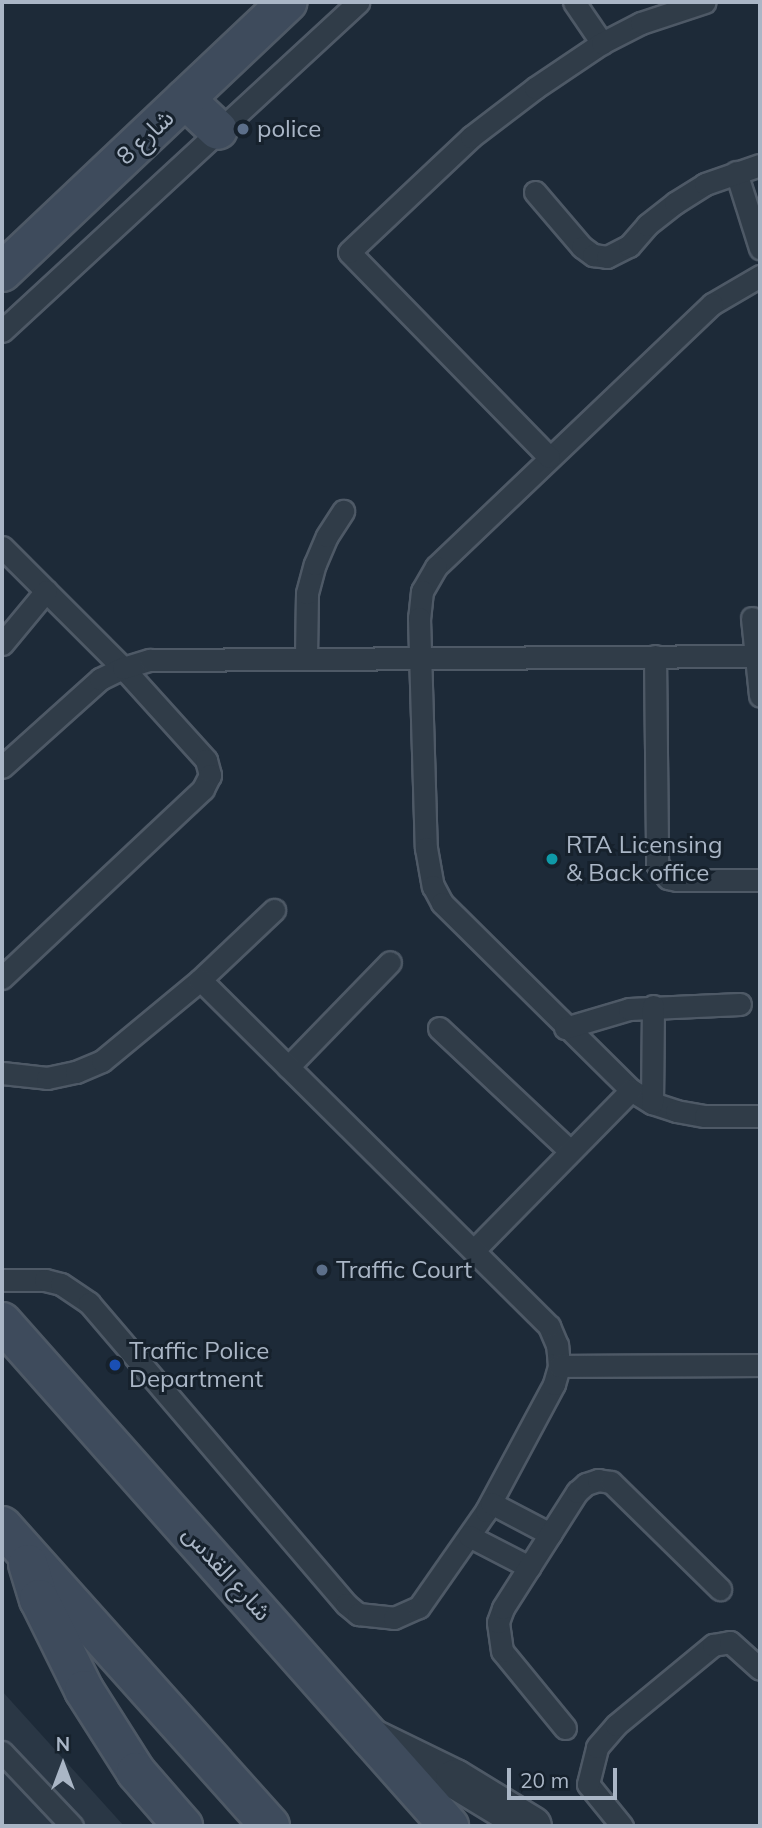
<!DOCTYPE html>
<meta charset="utf-8">
<style>
body{margin:0}
#map{position:relative;width:762px;height:1828px;overflow:hidden;background:#1d2a38;font-family:Mulish,"Noto Sans Arabic",sans-serif}
div>[style]{position:absolute}
.airport>*{inset:0;background:#2a3745}
.roads{filter:drop-shadow(2px 0 #4e5966) drop-shadow(-2px 0 #4e5966) drop-shadow(0 2px #4e5966) drop-shadow(0 -2px #4e5966)}
.lane>*{height:21px;margin:-10.5px;padding:0 10.5px;transform-origin:10.5px;border-radius:10.5px;background:#303c48}
.street>*{height:38px;margin:-19px;padding:0 19px;transform-origin:19px;border-radius:19px;background:#303c48}
.secondary>*{height:38px;margin:-19px;padding:0 19px;transform-origin:19px;border-radius:19px;background:#3e4b5c}
.dots>*{width:19px;height:19px;translate:-50% -50%;box-sizing:border-box;border:4px solid #16212c;border-radius:50%}
span{translate:-50% -50%;white-space:nowrap;text-align:center;line-height:1.15;-webkit-text-stroke:6px #16212c;paint-order:stroke}
.poi-label{font-size:24px;color:#aab6c6}
.left{translate:0 -50%;text-align:left}
.street-label{font-size:24px;color:#aab6c6}
.frame{position:absolute;inset:0;border:4px solid #aab6c6;pointer-events:none}
.north{position:absolute;left:28px;top:1730px;width:70px;height:70px;-webkit-text-stroke:5px #16212c;paint-order:stroke;rotate:0deg;font-size:19px;font-weight:700;line-height:28px;text-align:center;color:#aab6c6}
.north::after{content:'';display:block;margin:auto;width:24px;height:32px;background:#aab6c6;clip-path:polygon(50% 0,100% 100%,50% 72%,0 100%)}
.scale{position:absolute;left:507px;top:1768px;width:110px;height:32px;box-sizing:border-box;border:4px solid #aab6c6;border-top:0;padding-left:9px;font-size:21px;line-height:24px;white-space:nowrap;color:#aab6c6;-webkit-text-stroke:5px #16212c;paint-order:stroke}
</style>
<div id="map">
<div class="airport">
<div style="clip-path:polygon(2px 1691px,124px 1826px,2px 1826px)"></div>
</div>
<div class="roads">
<div class="lane">
<div style="left:574px;top:2px;width:50px;rotate:55.7deg"></div>
<div style="left:736px;top:172px;width:80px;rotate:72.5deg"></div>
<div style="left:535px;top:192px;width:72px;rotate:49.5deg"></div>
<div style="left:582px;top:247px;width:14px;rotate:36deg"></div>
<div style="left:593px;top:255px;width:14px;rotate:8deg"></div>
<div style="left:607px;top:257px;width:25px;rotate:-27deg"></div>
<div style="left:629px;top:246px;width:28px;rotate:-49deg"></div>
<div style="left:647px;top:225px;width:36px;rotate:-38deg"></div>
<div style="left:675px;top:203px;width:36px;rotate:-32deg"></div>
<div style="left:705px;top:184px;width:58px;rotate:-19.1deg"></div>
<div style="left:760px;top:276px;width:56px;rotate:149.7deg"></div>
<div style="left:712px;top:304px;width:381px;rotate:136.4deg"></div>
<div style="left:436px;top:567px;width:28px;rotate:120deg"></div>
<div style="left:422px;top:591px;width:27px;rotate:96deg"></div>
<div style="left:419px;top:618px;width:230px;rotate:88.3deg"></div>
<div style="left:426px;top:848px;width:39px;rotate:80deg"></div>
<div style="left:433px;top:886px;width:19px;rotate:62deg"></div>
<div style="left:442px;top:903px;width:266px;rotate:44.7deg"></div>
<div style="left:631px;top:1090px;width:25px;rotate:32deg"></div>
<div style="left:652px;top:1103px;width:25px;rotate:18deg"></div>
<div style="left:676px;top:1111px;width:29px;rotate:10deg"></div>
<div style="left:705px;top:1116px;width:55px"></div>
<div style="left:2px;top:331px;width:485px;rotate:-42.7deg"></div>
<div style="left:549px;top:457px;width:286px;rotate:-134.3deg"></div>
<div style="left:349px;top:252px;width:168px;rotate:-43.3deg"></div>
<div style="left:471px;top:137px;width:81px;rotate:-37.4deg"></div>
<div style="left:535px;top:88px;width:81px;rotate:-33.9deg"></div>
<div style="left:602px;top:43px;width:44px;rotate:-27.1deg"></div>
<div style="left:641px;top:23px;width:67px;rotate:-18.2deg"></div>
<div style="left:2px;top:547px;width:171px;rotate:45deg"></div>
<div style="left:123px;top:668px;width:124px;rotate:47.9deg"></div>
<div style="left:206px;top:760px;width:16px;rotate:75deg"></div>
<div style="left:210px;top:775px;width:16px;rotate:117deg"></div>
<div style="left:203px;top:789px;width:276px;rotate:136.8deg"></div>
<div style="left:752px;top:618px;width:78px;rotate:84.1deg"></div>
<div style="left:2px;top:644px;width:69px;rotate:-50.3deg"></div>
<div style="left:655px;top:656px;width:208px;rotate:89.4deg"></div>
<div style="left:657px;top:864px;width:18px;rotate:52deg"></div>
<div style="left:668px;top:878px;width:9px;rotate:13deg"></div>
<div style="left:677px;top:880px;width:83px"></div>
<div style="left:306px;top:657px;width:64px;rotate:-89.1deg"></div>
<div style="left:307px;top:593px;width:30px;rotate:-75deg"></div>
<div style="left:315px;top:564px;width:30px;rotate:-67deg"></div>
<div style="left:327px;top:536px;width:30px;rotate:-57deg"></div>
<div style="left:2px;top:767px;width:132px;rotate:-41.9deg"></div>
<div style="left:100px;top:679px;width:25px;rotate:-26deg"></div>
<div style="left:123px;top:668px;width:28px;rotate:-17deg"></div>
<div style="left:150px;top:660px;width:605px;rotate:-0.38deg"></div>
<div style="left:439px;top:1028px;width:180px;rotate:43.2deg"></div>
<div style="left:565px;top:1028px;width:67px;rotate:-16.5deg"></div>
<div style="left:629px;top:1009px;width:111px;rotate:-2.6deg"></div>
<div style="left:288px;top:1067px;width:146px;rotate:-45.8deg"></div>
<div style="left:2px;top:1073px;width:45px;rotate:6.3deg"></div>
<div style="left:47px;top:1078px;width:30px;rotate:-12deg"></div>
<div style="left:76px;top:1072px;width:28px;rotate:-23deg"></div>
<div style="left:102px;top:1061px;width:127px;rotate:-39.6deg"></div>
<div style="left:200px;top:980px;width:102px;rotate:-43.4deg"></div>
<div style="left:652px;top:1103px;width:97px;rotate:-89.4deg"></div>
<div style="left:474px;top:1250px;width:224px;rotate:-45.5deg"></div>
<div style="left:2px;top:1280px;width:43px"></div>
<div style="left:45px;top:1280px;width:16px;rotate:14deg"></div>
<div style="left:61px;top:1284px;width:34px;rotate:34deg"></div>
<div style="left:89px;top:1303px;width:396px;rotate:49.5deg"></div>
<div style="left:346px;top:1604px;width:16px;rotate:40deg"></div>
<div style="left:358px;top:1614px;width:36px;rotate:6deg"></div>
<div style="left:394px;top:1618px;width:27px;rotate:-24deg"></div>
<div style="left:419px;top:1607px;width:117px;rotate:-55.1deg"></div>
<div style="left:486px;top:1511px;width:144px;rotate:-61.8deg"></div>
<div style="left:554px;top:1384px;width:19px;rotate:-74deg"></div>
<div style="left:559px;top:1366px;width:21px;rotate:-95deg"></div>
<div style="left:557px;top:1345px;width:21px;rotate:-113deg"></div>
<div style="left:549px;top:1326px;width:491px;rotate:-135.2deg"></div>
<div style="left:559px;top:1366px;width:201px;rotate:-0.3deg"></div>
<div style="left:491px;top:1503px;width:67px;rotate:27.7deg"></div>
<div style="left:469px;top:1536px;width:68px;rotate:27.3deg"></div>
<div style="left:565px;top:1728px;width:99px;rotate:-129.3deg"></div>
<div style="left:502px;top:1651px;width:29px;rotate:-98deg"></div>
<div style="left:498px;top:1622px;width:15px;rotate:-70deg"></div>
<div style="left:503px;top:1608px;width:138px;rotate:-57.5deg"></div>
<div style="left:577px;top:1492px;width:12px;rotate:-42deg"></div>
<div style="left:586px;top:1484px;width:13px;rotate:-18deg"></div>
<div style="left:598px;top:1480px;width:13px;rotate:9deg"></div>
<div style="left:611px;top:1482px;width:153px;rotate:44.5deg"></div>
<div style="left:2px;top:1752px;width:102px;rotate:46.6deg"></div>
<div style="left:622px;top:1826px;width:54px;rotate:-129deg"></div>
<div style="left:588px;top:1784px;width:38px;rotate:-76deg"></div>
<div style="left:597px;top:1747px;width:29px;rotate:-49deg"></div>
<div style="left:616px;top:1725px;width:126px;rotate:-39.5deg"></div>
<div style="left:713px;top:1645px;width:17px;rotate:-10deg"></div>
<div style="left:730px;top:1642px;width:40px;rotate:42deg"></div>
</div>
<div class="street">
<div style="left:371px;top:1738px;width:93px;rotate:26deg"></div>
<div style="left:455px;top:1779px;width:90px;rotate:31.4deg"></div>
</div>
<div class="secondary">
<div style="left:185px;top:99px;width:45px;rotate:43.2deg"></div>
<div style="left:2px;top:272px;width:393px;rotate:-43.4deg"></div>
<div style="left:2px;top:1322px;width:674px;rotate:48.43deg"></div>
<div style="left:2px;top:1526px;width:402px;rotate:48.2deg"></div>
<div style="left:28px;top:1564px;width:37px;rotate:73deg"></div>
<div style="left:39px;top:1599px;width:102px;rotate:63.7deg"></div>
<div style="left:84px;top:1690px;width:97px;rotate:57.6deg"></div>
<div style="left:136px;top:1772px;width:72px;rotate:49deg"></div>
</div>
</div>
<div class="dots">
<div style="left:243px;top:129px;background:#5c6f8a"></div>
<div style="left:552px;top:859px;background:#0f9aa8"></div>
<div style="left:322px;top:1270px;background:#5c6f8a"></div>
<div style="left:115px;top:1365px;background:#1a4fb4"></div>
</div>
<div class="poi-label">
<span class="left" style="left:257px;top:129px">police</span>
<span class="left" style="left:566px;top:859px">RTA Licensing<br>&amp; Back office</span>
<span class="left" style="left:336px;top:1270px">Traffic Court</span>
<span class="left" style="left:129px;top:1365px">Traffic Police<br>Department</span>
</div>
<div class="street-label">
<span style="left:145px;top:137px;rotate:-43deg">شارع 8</span>
<span style="left:227px;top:1573px;rotate:48deg">شارع القدس</span>
</div>
<div class="frame"></div>
<div class="north">N</div>
<div class="scale">20 m</div>
</div>
